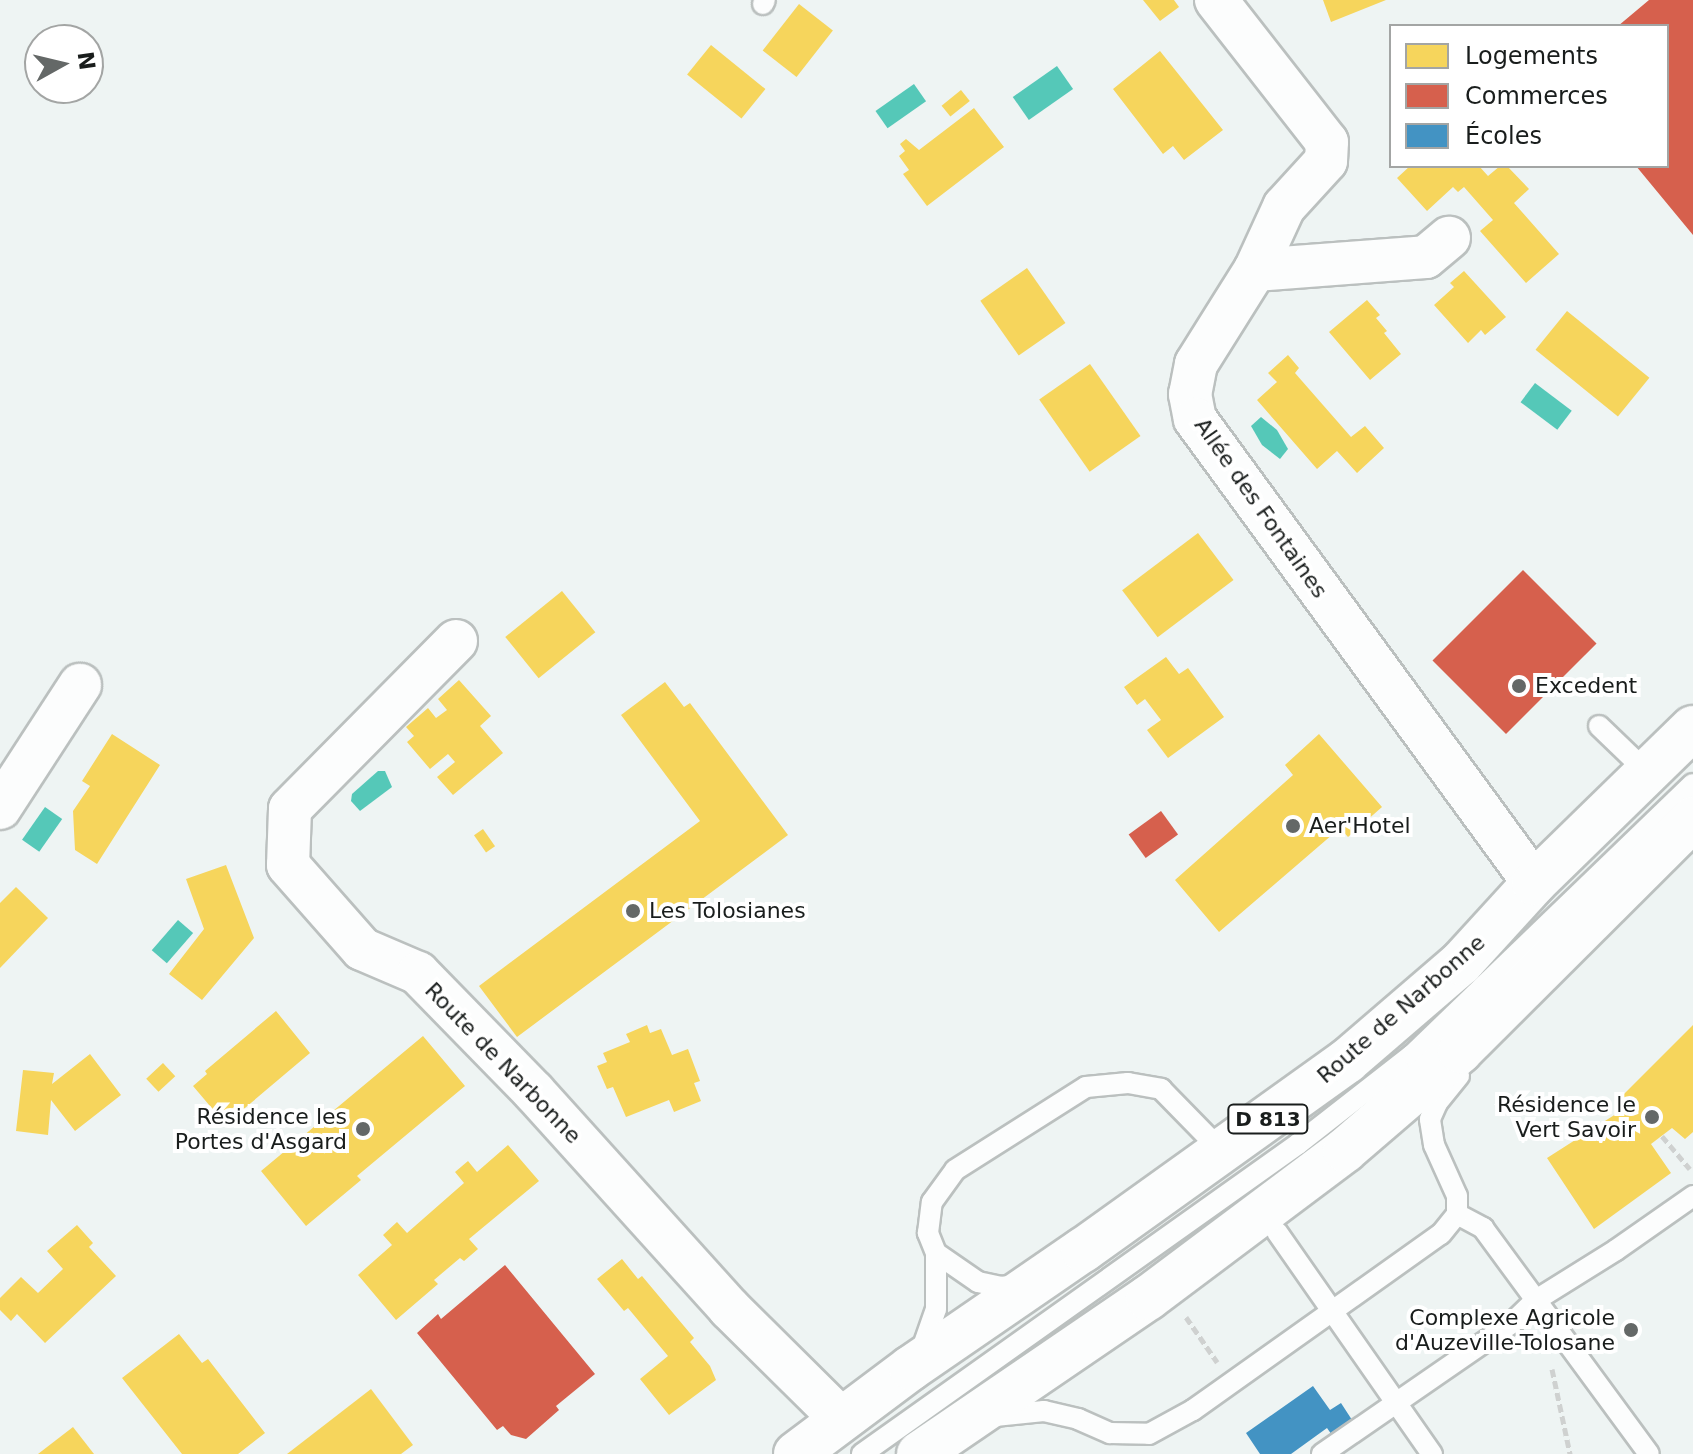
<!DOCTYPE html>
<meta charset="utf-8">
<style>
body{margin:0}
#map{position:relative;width:1693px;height:1454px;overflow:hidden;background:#eef4f3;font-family:"DejaVu Sans",sans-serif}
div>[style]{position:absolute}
.water>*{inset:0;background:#55c8b8;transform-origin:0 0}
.homes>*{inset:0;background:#f6d55c;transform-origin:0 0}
.shops>*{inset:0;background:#d6604d;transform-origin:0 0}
.schools>*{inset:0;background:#4393c3}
.path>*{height:5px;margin-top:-2.5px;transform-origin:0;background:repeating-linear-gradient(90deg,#cfd1d0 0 8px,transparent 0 12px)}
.roads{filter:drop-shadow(2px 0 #bbc0bf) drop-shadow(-2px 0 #bbc0bf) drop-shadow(0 2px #bbc0bf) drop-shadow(0 -2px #bbc0bf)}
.lane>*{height:20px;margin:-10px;padding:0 10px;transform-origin:10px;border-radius:10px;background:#fcfdfd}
.street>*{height:42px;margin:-21px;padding:0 21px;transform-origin:21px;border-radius:21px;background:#fcfdfd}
.primary>*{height:44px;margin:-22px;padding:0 22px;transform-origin:22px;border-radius:22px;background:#fcfdfd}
.dots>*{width:22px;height:22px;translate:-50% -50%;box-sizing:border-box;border:4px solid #fff;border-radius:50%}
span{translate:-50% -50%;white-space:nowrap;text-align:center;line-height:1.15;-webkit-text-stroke:8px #fff;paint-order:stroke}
.shield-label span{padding:2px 6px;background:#fff;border:2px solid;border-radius:6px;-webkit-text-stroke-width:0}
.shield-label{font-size:20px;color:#191d1c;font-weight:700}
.street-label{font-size:22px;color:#191d1c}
.poi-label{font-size:22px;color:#191d1c}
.left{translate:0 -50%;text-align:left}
.right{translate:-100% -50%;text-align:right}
.legend{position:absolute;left:1389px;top:24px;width:280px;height:144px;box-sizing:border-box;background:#fff;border:2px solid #a3a5a4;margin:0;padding:10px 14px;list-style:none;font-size:24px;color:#191d1c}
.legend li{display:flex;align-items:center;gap:16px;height:40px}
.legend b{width:40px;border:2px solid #a3a5a4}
.north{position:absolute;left:24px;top:24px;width:80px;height:80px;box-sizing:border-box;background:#fff;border:2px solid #a3a5a4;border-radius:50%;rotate:82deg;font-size:22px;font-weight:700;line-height:32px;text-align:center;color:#191d1c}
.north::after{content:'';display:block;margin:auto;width:28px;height:36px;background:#646867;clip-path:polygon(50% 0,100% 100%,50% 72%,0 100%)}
</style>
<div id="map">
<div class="water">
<div style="left:1057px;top:66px;width:28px;height:54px;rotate:55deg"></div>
<div style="left:914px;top:84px;width:21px;height:47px;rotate:55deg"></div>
<div style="left:1535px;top:383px;width:46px;height:24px;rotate:37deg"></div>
<div style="clip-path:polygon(1261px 417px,1277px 430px,1288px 449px,1280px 459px,1262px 445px,1251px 426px)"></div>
<div style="clip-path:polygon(378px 771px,385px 771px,392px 787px,360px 811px,351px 801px,352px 794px)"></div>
<div style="left:45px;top:807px;width:21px;height:40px;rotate:35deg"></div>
<div style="left:178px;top:920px;width:20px;height:40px;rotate:41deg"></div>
</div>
<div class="homes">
<div style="clip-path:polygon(1143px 0,1174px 0,1179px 7px,1160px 21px)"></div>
<div style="clip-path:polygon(1323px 0,1386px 0,1331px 22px)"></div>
<div style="left:799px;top:4px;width:43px;height:59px;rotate:38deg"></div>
<div style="left:711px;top:45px;width:70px;height:38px;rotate:39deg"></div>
<div style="clip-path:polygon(1160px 51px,1223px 130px,1184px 160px,1173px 146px,1163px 154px,1113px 89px)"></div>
<div style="left:961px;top:90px;width:14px;height:25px;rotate:51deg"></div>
<div style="clip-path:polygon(974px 108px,1004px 147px,927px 206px,903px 174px,909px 170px,899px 156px,905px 151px,900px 144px,906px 139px,919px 150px)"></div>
<div style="clip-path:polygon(1410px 166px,1479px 166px,1488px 176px,1500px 166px,1507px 166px,1529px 189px,1514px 203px,1559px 254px,1526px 283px,1480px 231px,1493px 220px,1464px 187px,1458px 192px,1453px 187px,1427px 211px,1397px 178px)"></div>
<div style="left:1027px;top:268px;width:67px;height:57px;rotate:55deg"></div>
<div style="clip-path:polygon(1464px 271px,1506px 317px,1485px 335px,1481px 330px,1468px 343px,1434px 305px,1454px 287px,1450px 283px)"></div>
<div style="clip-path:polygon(1367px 300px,1380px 315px,1376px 318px,1387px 331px,1384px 333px,1401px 354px,1370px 380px,1329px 332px)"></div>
<div style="left:1567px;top:311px;width:106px;height:50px;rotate:39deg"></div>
<div style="clip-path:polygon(1288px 355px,1299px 368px,1295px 373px,1351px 437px,1365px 426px,1384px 448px,1357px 473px,1337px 451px,1317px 469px,1257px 400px,1277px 382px,1268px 373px)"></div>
<div style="left:1090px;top:364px;width:88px;height:62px;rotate:55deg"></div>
<div style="left:1198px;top:533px;width:59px;height:95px;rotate:53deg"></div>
<div style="left:562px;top:591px;width:53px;height:73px;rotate:51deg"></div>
<div style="clip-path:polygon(1166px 657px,1179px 674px,1188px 668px,1224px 717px,1168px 758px,1147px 730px,1161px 720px,1145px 699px,1137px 705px,1124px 687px)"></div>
<div style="clip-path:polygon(459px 680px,491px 716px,480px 726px,503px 753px,453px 795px,437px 777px,455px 762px,448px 754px,430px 769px,407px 742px,414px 736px,406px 727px,428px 708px,436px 718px,447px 710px,438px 699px)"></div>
<div style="clip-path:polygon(665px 682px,684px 707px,690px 703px,788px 835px,517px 1037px,479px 986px,700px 821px,621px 715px)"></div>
<div style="clip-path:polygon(112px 734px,160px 765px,97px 864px,75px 850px,73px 811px,90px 786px,82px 781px)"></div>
<div style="clip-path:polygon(1319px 734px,1382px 807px,1348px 837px,1340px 828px,1219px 932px,1175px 880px,1293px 775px,1285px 765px)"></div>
<div style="left:483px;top:829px;width:21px;height:11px;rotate:55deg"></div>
<div style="clip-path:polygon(226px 865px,254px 938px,202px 1000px,169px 974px,204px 929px,186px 879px)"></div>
<div style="clip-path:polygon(16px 887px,48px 918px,0 968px,0 903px)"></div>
<div style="clip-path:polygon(276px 1011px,310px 1053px,239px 1113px,234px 1107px,221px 1119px,193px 1086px,207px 1074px,205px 1071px)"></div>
<div style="clip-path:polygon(647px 1025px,650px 1033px,661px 1029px,672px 1055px,688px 1049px,700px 1081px,694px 1083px,701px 1101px,674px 1112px,669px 1100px,626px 1117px,613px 1087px,607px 1089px,597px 1066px,607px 1062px,603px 1053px,630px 1042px,626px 1034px)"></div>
<div style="clip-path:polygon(1693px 1025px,1693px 1132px,1685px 1139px,1672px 1128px,1651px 1144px,1671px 1173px,1594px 1229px,1547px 1158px,1630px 1105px,1623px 1095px)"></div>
<div style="clip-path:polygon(423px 1036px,465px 1086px,357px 1176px,361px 1180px,306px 1226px,261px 1171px)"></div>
<div style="clip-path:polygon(90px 1054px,121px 1095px,75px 1131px,51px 1100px,48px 1135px,16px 1131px,23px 1070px,54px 1073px,52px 1084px)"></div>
<div style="left:163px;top:1063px;width:18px;height:23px;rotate:47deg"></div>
<div style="clip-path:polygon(508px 1145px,539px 1181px,469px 1239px,478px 1249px,464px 1261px,460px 1258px,434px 1280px,438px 1284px,396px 1320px,358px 1275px,392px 1245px,383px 1235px,397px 1222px,407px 1233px,464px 1183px,455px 1172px,468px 1161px,477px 1172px)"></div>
<div style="clip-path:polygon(77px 1225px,93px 1243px,89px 1247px,116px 1276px,45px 1343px,17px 1314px,11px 1321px,0 1310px,0 1298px,21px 1277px,38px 1293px,63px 1269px,47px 1251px)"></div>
<div style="clip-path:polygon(622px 1259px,638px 1279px,642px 1276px,694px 1338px,690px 1342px,710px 1366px,716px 1380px,669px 1415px,640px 1379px,668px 1356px,628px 1308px,624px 1311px,597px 1279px)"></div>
<div style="clip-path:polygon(179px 1334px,202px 1363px,208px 1359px,265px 1433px,238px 1454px,182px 1454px,122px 1378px)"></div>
<div style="clip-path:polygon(371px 1389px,413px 1445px,401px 1454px,287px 1454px)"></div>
<div style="clip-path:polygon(73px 1427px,94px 1454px,38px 1454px)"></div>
</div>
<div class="shops">
<div style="clip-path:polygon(1649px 0,1693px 0,1693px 235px,1636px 166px,1667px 166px,1667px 26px,1618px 26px)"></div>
<div style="left:1523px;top:570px;width:104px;height:128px;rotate:45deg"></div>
<div style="left:1161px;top:811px;width:29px;height:40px;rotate:54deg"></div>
<div style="clip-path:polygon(505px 1265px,595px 1374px,556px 1406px,559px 1410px,526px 1439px,511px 1435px,503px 1426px,497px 1430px,417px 1333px,438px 1314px,441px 1319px)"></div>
</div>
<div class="schools">
<div style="clip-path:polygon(1313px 1386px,1330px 1410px,1341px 1403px,1354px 1423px,1334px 1438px,1327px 1428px,1291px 1454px,1260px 1454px,1246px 1433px)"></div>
</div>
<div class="path">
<div style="left:1662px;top:1136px;width:43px;rotate:49.7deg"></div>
<div style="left:1186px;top:1317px;width:55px;rotate:55.4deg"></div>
<div style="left:1552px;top:1369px;width:87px;rotate:78deg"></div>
</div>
<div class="roads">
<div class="lane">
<div style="left:763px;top:4px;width:4px;rotate:-63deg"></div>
<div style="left:1599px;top:726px;width:65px;rotate:43.8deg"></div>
<div style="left:1457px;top:1214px;width:30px;rotate:28deg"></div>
<div style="left:1483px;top:1228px;width:280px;rotate:53.7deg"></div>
<div style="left:1277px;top:1232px;width:271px;rotate:55.1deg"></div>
<div style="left:936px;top:1253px;width:51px;rotate:34.6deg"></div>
<div style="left:978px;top:1282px;width:24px;rotate:12deg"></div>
<div style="left:1001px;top:1287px;width:17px;rotate:-7deg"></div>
<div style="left:922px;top:1349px;width:42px;rotate:-70.7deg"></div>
<div style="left:936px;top:1309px;width:56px;rotate:-90deg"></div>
<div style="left:936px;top:1253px;width:22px;rotate:-112deg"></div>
<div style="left:928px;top:1233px;width:31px;rotate:-83deg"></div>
<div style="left:932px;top:1202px;width:39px;rotate:-54deg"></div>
<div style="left:955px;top:1170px;width:155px;rotate:-32.4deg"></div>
<div style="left:1086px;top:1087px;width:42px;rotate:-5.4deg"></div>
<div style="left:1128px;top:1083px;width:34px;rotate:10deg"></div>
<div style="left:1161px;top:1089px;width:73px;rotate:45.6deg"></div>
<div style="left:995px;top:1416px;width:49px;rotate:-5.8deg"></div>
<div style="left:1044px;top:1411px;width:35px;rotate:13deg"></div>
<div style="left:1078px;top:1419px;width:35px;rotate:24deg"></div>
<div style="left:1110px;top:1433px;width:39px;rotate:1deg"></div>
<div style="left:1149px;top:1434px;width:50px;rotate:-28.6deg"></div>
<div style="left:1193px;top:1410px;width:304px;rotate:-35.4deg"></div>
<div style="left:1441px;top:1234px;width:26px;rotate:-51deg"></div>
<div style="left:1457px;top:1214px;width:18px;rotate:-90deg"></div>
<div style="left:1457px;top:1196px;width:56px;rotate:-114.3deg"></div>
<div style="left:1434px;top:1145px;width:26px;rotate:-99deg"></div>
<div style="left:1430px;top:1119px;width:17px;rotate:-66deg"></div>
<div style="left:1437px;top:1103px;width:35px;rotate:-51deg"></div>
<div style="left:862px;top:1454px;width:535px;rotate:-35.41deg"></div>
<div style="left:1298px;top:1144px;width:145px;rotate:-38deg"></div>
<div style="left:1412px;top:1055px;width:390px;rotate:-44deg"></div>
<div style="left:1322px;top:1454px;width:232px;rotate:-34.6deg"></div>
<div style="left:1513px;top:1322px;width:32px;rotate:-44deg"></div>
<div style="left:1536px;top:1300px;width:94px;rotate:-32deg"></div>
<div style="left:1616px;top:1250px;width:94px;rotate:-35deg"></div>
</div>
<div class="street">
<div style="left:1216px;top:0;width:180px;rotate:52deg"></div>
<div style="left:1327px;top:142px;width:19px;rotate:93deg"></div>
<div style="left:1326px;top:161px;width:62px;rotate:132.4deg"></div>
<div style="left:1284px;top:207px;width:69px;rotate:114.7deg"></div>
<div style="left:1255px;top:270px;width:111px;rotate:122.1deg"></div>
<div style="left:1196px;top:364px;width:31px;rotate:101deg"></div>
<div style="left:1190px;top:394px;width:25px;rotate:79deg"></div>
<div style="left:1195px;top:419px;width:575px;rotate:53.85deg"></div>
<div style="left:1255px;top:270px;width:171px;rotate:-4.3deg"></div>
<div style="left:1426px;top:257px;width:30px;rotate:-40deg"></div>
<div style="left:456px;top:641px;width:236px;rotate:134.7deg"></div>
<div style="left:290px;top:809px;width:56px;rotate:92deg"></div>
<div style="left:288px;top:865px;width:112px;rotate:48.6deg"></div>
<div style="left:362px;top:949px;width:61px;rotate:23.2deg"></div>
<div style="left:418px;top:973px;width:166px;rotate:45.7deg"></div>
<div style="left:534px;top:1092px;width:291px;rotate:47.9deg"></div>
<div style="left:729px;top:1308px;width:159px;rotate:44.7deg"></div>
<div style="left:0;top:808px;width:147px;rotate:-57deg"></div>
</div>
<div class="primary">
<div style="left:796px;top:1454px;width:144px;rotate:-36.8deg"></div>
<div style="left:911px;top:1368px;width:209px;rotate:-34.5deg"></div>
<div style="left:1083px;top:1250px;width:325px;rotate:-35.6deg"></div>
<div style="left:1347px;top:1061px;width:150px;rotate:-40.7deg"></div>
<div style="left:1461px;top:963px;width:108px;rotate:-47.6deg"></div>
<div style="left:1534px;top:883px;width:222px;rotate:-44.3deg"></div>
<div style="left:919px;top:1454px;width:277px;rotate:-34.3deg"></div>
<div style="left:1148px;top:1298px;width:246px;rotate:-36.9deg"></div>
<div style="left:1345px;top:1150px;width:152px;rotate:-40.7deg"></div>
<div style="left:1460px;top:1051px;width:329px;rotate:-44.9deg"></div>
</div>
</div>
<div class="dots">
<div style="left:1519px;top:686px;background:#646867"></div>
<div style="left:1293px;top:826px;background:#646867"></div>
<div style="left:633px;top:911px;background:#646867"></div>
<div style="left:1652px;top:1117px;background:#646867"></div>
<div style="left:363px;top:1129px;background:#646867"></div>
<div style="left:1631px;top:1330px;background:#646867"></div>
</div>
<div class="shield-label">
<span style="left:1268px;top:1119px">D 813</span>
</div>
<div class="street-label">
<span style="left:1261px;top:508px;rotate:55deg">Allée des Fontaines</span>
<span style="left:1401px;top:1009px;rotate:-41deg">Route de Narbonne</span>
<span style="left:503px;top:1063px;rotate:46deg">Route de Narbonne</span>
</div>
<div class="poi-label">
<span class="left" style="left:1535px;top:686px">Excedent</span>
<span class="left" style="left:1309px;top:826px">Aer'Hotel</span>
<span class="left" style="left:649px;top:911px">Les Tolosianes</span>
<span class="right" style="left:1636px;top:1117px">Résidence le<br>Vert Savoir</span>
<span class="right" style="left:347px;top:1129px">Résidence les<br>Portes d'Asgard</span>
<span class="right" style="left:1615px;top:1330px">Complexe Agricole<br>d'Auzeville-Tolosane</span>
</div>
<ul class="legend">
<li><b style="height:22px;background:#f6d55c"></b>Logements</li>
<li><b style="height:22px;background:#d6604d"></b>Commerces</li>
<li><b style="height:22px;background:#4393c3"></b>Écoles</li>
</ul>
<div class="north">N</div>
</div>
